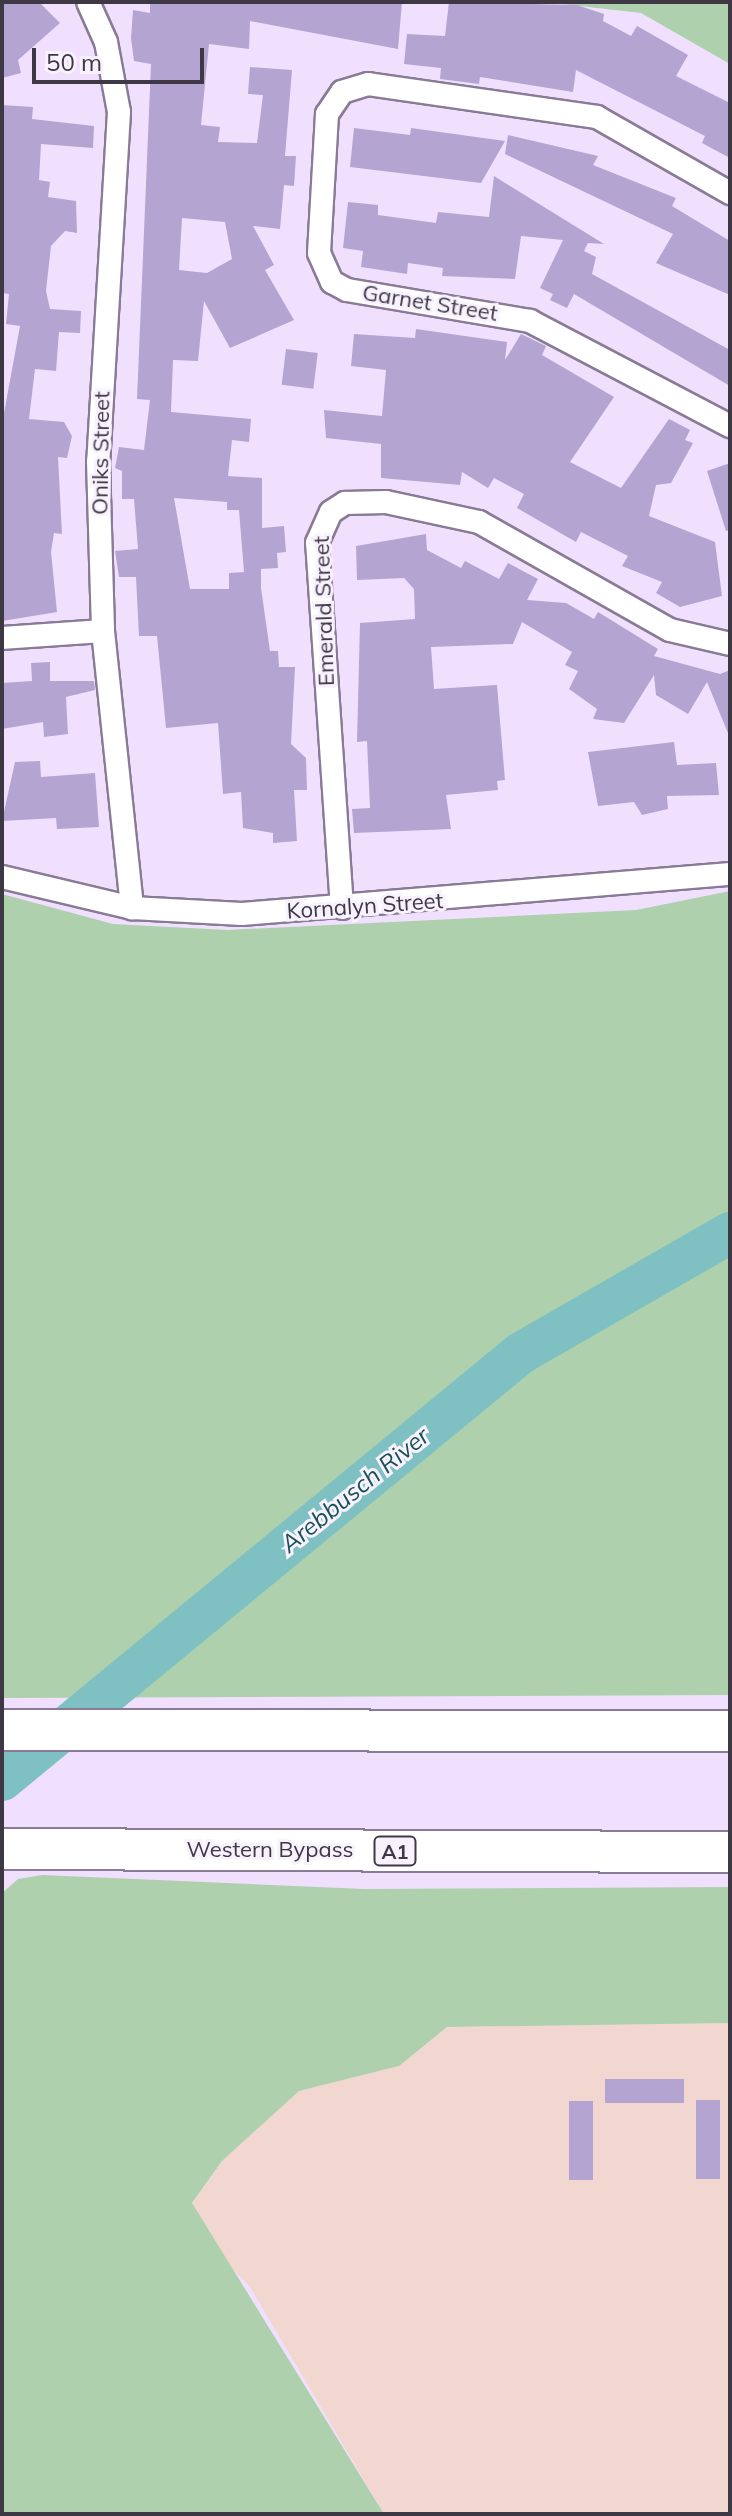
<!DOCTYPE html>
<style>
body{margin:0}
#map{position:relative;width:732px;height:2516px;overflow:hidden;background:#f0e0fe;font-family:Mulish,sans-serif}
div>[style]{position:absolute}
.education>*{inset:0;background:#f1d7d0}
.green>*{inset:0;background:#aed0ad}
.river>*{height:42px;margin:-21px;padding:0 21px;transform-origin:21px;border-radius:21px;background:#7fc1c3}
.building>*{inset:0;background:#b4a4d2;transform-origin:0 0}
.roads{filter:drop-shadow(2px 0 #897b96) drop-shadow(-2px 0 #897b96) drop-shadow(0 2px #897b96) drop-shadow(0 -2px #897b96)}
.minor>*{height:22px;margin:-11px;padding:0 11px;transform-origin:11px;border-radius:11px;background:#fff}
.motorway>*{height:40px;margin:-20px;padding:0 20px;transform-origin:20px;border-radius:20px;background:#fff}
span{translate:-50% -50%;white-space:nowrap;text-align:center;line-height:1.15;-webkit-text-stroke:6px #f8f2fe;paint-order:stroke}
.shield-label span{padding:2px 6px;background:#f8f2fe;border:2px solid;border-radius:6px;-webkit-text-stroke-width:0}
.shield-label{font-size:20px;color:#3e3844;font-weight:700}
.street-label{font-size:22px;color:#3e3844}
.water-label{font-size:24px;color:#175153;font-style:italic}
.frame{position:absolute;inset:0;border:4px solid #3e3844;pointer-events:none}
.scale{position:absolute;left:32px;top:48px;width:172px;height:36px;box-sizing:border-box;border:4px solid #3e3844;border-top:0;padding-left:10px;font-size:24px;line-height:28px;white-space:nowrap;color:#3e3844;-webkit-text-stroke:6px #f8f2fe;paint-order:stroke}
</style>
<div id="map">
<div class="education">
<div style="clip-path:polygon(730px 2023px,730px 2514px,384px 2514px,250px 2287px,215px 2251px,192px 2204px,222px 2161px,299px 2091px,399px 2066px,447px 2027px)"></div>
</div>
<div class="green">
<div style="clip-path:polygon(545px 2px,730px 2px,730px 64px,641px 13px)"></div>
<div style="clip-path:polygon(730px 891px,730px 1695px,2px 1698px,2px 894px,113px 924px,227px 930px,636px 910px)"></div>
<div style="clip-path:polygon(42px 1875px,364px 1889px,730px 1887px,730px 2023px,447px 2027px,399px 2066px,299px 2091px,222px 2161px,192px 2203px,384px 2514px,2px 2514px,2px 1893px,18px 1879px)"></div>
</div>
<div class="river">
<div style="left:2px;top:1780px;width:672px;rotate:-39.45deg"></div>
<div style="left:521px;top:1353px;width:241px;rotate:-29.9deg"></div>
</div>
<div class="building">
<div style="clip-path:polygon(2px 2px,39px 2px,60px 23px,18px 60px,21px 73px,2px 78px)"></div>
<div style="clip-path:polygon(evenodd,150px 2px,402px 2px,398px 49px,250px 21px,249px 49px,209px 44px,201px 125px,220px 127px,218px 142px,257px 143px,263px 95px,248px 94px,250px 67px,292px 70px,285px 156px,296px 156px,294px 186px,284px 185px,280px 229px,253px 226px,274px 265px,265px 270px,294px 320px,230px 348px,204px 301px,198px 361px,173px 360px,171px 412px,251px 419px,249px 442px,232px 440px,228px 476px,262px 478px,262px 528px,284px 526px,286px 552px,277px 553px,278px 568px,261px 569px,261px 588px,270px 651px,278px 651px,279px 667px,295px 667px,291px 744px,306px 758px,307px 790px,294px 790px,297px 841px,273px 843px,273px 833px,243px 828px,241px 792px,223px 794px,218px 723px,166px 728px,157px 636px,139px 636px,136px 577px,119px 577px,115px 551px,138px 549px,134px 499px,122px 499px,122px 471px,115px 468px,119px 447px,144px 450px,150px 400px,137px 399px,151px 64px,134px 61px,131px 38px,133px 10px,150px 13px,150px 2px,182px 218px,225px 222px,232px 259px,207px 273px,179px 270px,182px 218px,150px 2px,174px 498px,227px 502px,227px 510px,239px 510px,244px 572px,229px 573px,229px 589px,190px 589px,174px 498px)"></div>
<div style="clip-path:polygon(449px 2px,577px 5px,604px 14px,603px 21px,631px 36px,637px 26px,688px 55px,676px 76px,730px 103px,730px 158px,702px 143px,705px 136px,576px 70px,573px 92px,480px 77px,479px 84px,440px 79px,441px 68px,404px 64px,407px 34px,445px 36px)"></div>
<div style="clip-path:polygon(2px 105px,33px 107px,32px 119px,94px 126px,93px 148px,41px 144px,39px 180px,50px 182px,48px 197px,76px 201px,77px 233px,65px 231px,51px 246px,46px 291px,50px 309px,81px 311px,80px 333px,59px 332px,56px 371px,35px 369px,29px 419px,64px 422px,72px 436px,67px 458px,58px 457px,62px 534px,54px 533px,51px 552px,57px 612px,2px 621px,2px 424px,20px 326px,6px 324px,9px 294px,2px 293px)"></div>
<div style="clip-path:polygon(354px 128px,410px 135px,411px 128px,505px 141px,481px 183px,350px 167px)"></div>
<div style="clip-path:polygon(508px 135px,598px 156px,593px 165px,676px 198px,672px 206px,730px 241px,730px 295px,656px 263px,673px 234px,505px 154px)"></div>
<div style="clip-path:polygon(494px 176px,604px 244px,588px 243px,584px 251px,596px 257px,592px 274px,730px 350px,730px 386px,574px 294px,567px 308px,550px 300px,553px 294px,540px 288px,563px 240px,521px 236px,515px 279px,442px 276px,443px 268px,408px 263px,407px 274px,361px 267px,363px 251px,343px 248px,348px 202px,378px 205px,378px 215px,436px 223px,438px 212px,489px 217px)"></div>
<div style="clip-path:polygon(416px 329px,507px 342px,505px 360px,521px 334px,546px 346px,542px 355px,614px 397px,570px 462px,621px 488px,669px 419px,690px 430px,685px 440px,693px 443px,671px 483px,656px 485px,649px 516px,715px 542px,722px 596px,680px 607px,656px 593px,662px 582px,622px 566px,628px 556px,581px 532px,576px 542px,517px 508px,524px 494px,494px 478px,488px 488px,462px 472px,460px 485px,381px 478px,381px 444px,326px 438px,324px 410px,382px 416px,386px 370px,351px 366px,354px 334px,415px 338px)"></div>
<div style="left:286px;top:349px;width:32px;height:36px;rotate:7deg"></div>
<div style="clip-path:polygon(730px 463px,730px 530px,726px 531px,707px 471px)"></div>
<div style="clip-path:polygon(426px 534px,427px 550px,461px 568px,465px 561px,499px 579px,508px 563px,538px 579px,527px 600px,566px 603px,594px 619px,598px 612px,658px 649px,654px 656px,720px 674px,730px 670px,730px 738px,707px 682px,688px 714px,656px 695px,654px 675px,624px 723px,593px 719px,597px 709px,569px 689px,578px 671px,565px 665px,572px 652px,522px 622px,513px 644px,431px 647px,434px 689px,497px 685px,505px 780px,497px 781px,498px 790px,446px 795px,451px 829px,354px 833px,352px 809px,370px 808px,367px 741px,357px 742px,360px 623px,415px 619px,414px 589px,404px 578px,357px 580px,356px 546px)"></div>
<div style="clip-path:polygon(50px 662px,50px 681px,94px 681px,95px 690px,66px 697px,68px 734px,44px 737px,43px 722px,2px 729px,2px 683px,32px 681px,31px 663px)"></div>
<div style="clip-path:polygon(674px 742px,677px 765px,716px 763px,719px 795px,667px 796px,668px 809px,642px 815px,634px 802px,598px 806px,588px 752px)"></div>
<div style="clip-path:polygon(40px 761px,41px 777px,95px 773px,99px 827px,57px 829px,56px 818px,2px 821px,15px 762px)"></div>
<div style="left:605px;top:2079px;width:79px;height:24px"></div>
<div style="left:696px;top:2100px;width:24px;height:79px"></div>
<div style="left:569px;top:2101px;width:24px;height:79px"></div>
</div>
<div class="roads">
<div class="minor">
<div style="left:88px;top:2px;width:44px;rotate:65.8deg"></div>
<div style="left:106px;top:42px;width:71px;rotate:79.5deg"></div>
<div style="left:119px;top:112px;width:350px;rotate:93.4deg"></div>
<div style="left:98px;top:461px;width:170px;rotate:88.3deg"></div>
<div style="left:103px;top:631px;width:279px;rotate:84deg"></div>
<div style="left:730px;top:193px;width:153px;rotate:-150.3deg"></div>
<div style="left:597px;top:117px;width:231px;rotate:-171.8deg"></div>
<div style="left:368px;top:84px;width:27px;rotate:163deg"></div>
<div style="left:342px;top:92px;width:27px;rotate:124deg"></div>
<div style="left:327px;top:114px;width:139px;rotate:93.3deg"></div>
<div style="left:319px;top:253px;width:32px;rotate:66deg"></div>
<div style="left:332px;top:282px;width:17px;rotate:28deg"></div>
<div style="left:347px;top:290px;width:186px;rotate:9.6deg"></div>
<div style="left:530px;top:321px;width:226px;rotate:27.7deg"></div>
<div style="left:2px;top:638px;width:101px;rotate:-4deg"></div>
<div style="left:2px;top:877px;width:134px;rotate:13.4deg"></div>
<div style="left:132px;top:908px;width:110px;rotate:3.1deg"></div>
<div style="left:242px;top:914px;width:490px;rotate:-4.7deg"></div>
<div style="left:342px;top:908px;width:366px;rotate:-93.9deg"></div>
<div style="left:317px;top:543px;width:34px;rotate:-66deg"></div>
<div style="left:331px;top:512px;width:17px;rotate:-33deg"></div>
<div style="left:345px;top:503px;width:41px;rotate:-1.4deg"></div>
<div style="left:386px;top:502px;width:95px;rotate:12.1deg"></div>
<div style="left:479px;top:522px;width:219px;rotate:29.5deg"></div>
<div style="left:670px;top:630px;width:62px;rotate:13.1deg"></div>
</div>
<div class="motorway">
<div style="left:2px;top:1730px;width:728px;rotate:0.08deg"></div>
<div style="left:2px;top:1849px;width:728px;rotate:0.24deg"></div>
</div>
</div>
<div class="shield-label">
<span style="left:395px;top:1851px">A1</span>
</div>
<div class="street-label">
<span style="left:430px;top:303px;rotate:9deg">Garnet Street</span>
<span style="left:101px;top:453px;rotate:-89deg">Oniks Street</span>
<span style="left:324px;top:611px;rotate:-92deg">Emerald Street</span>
<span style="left:365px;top:906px;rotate:-4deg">Kornalyn Street</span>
<span style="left:270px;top:1850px">Western Bypass</span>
</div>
<div class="water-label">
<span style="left:355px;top:1490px;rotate:-39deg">Arebbusch River</span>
</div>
<div class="frame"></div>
<div class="scale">50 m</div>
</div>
